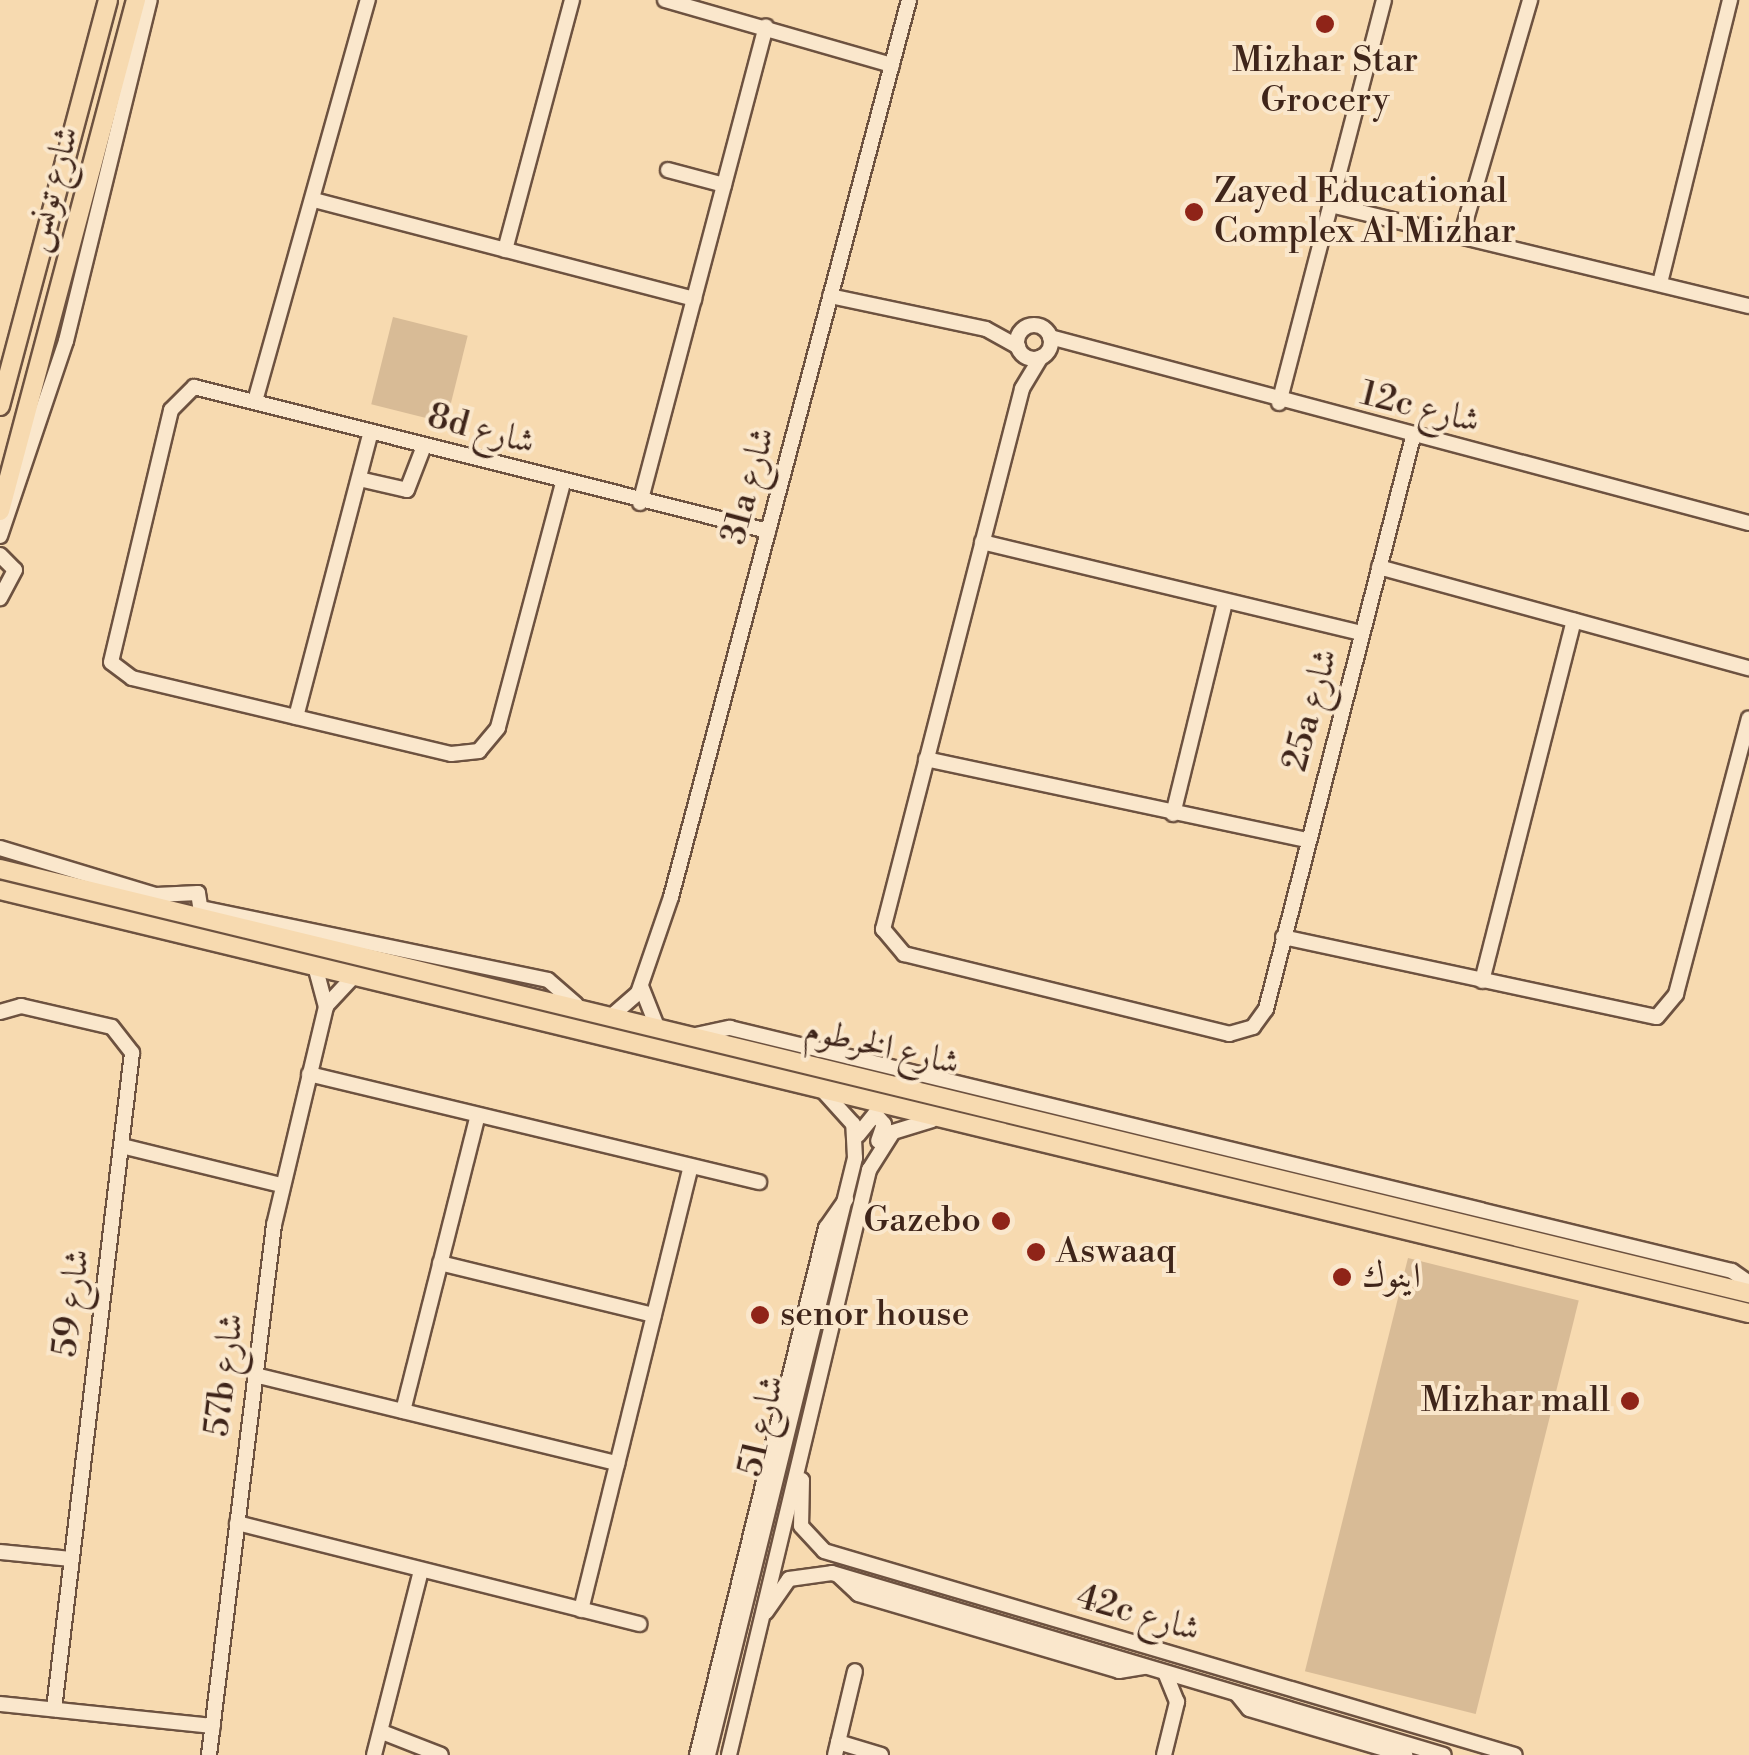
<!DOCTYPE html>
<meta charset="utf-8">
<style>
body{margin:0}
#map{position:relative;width:1749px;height:1755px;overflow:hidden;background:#f7dab0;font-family:"Libre Bodoni",Amiri,serif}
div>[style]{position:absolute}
.green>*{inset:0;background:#d8bb96;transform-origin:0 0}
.roads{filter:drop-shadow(2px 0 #6d5240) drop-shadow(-2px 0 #6d5240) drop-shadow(0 2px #6d5240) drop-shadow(0 -2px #6d5240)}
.minor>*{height:14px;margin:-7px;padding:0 7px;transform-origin:7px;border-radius:7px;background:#fae7cc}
.minor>.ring{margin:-7px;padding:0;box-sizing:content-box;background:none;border:14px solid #fae7cc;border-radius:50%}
.major>*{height:18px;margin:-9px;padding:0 9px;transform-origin:9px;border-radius:9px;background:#f7dab0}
.dots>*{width:28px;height:28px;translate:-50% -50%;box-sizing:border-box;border:5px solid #fae7cc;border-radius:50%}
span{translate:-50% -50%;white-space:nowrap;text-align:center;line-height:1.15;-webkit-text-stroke:8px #fae7cc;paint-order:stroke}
.poi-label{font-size:35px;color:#3f251a}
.left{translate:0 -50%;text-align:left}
.right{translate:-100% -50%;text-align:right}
.street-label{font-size:35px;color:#3f251a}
</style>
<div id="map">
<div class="green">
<div style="left:393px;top:317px;width:77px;height:90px;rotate:14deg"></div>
<div style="left:1408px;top:1258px;width:176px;height:426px;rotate:14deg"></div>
</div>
<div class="roads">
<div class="minor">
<div style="left:665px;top:0;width:236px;rotate:16deg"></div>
<div style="left:668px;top:170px;width:58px;rotate:15deg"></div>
<div style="left:314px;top:200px;width:393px;rotate:14.6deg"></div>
<div style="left:1331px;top:205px;width:430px;rotate:13.6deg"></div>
<div style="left:1462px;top:233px;width:243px;rotate:-73.7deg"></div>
<div style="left:505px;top:250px;width:259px;rotate:-75deg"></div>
<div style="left:1660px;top:283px;width:292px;rotate:-76.1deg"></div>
<div style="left:830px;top:296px;width:159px;rotate:11.9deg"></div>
<div style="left:986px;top:329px;width:37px;rotate:29deg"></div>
<div class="ring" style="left:1017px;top:325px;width:20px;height:20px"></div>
<div style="left:1050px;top:337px;width:723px;rotate:14.9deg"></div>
<div style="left:1041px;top:357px;width:37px;rotate:121deg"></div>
<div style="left:1022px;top:389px;width:558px;rotate:104.43deg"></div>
<div style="left:883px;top:929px;width:33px;rotate:50deg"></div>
<div style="left:904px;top:954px;width:335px;rotate:13.8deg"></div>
<div style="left:1229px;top:1034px;width:25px;rotate:-16deg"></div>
<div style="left:1253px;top:1027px;width:22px;rotate:-54deg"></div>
<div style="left:1266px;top:1009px;width:591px;rotate:-75.59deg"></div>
<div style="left:255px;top:401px;width:417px;rotate:-74.3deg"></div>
<div style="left:1279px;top:403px;width:416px;rotate:-75.4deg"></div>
<div style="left:359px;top:479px;width:49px;rotate:12.9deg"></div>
<div style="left:407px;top:490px;width:47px;rotate:-68.9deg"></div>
<div style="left:563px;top:483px;width:253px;rotate:104.9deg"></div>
<div style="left:498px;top:728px;width:30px;rotate:130deg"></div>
<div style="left:479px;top:751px;width:28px;rotate:174deg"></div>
<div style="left:451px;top:754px;width:328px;rotate:-166.6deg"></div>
<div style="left:132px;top:678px;width:26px;rotate:-143deg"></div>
<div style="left:111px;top:662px;width:259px;rotate:-76.6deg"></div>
<div style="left:171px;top:410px;width:33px;rotate:-45deg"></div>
<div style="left:194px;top:387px;width:592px;rotate:14.08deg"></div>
<div style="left:640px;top:503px;width:493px;rotate:-75.2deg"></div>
<div style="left:0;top:536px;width:206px;rotate:-71.3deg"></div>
<div style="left:66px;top:341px;width:351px;rotate:-76.2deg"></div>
<div style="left:982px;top:542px;width:391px;rotate:13.5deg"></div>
<div style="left:0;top:555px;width:21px;rotate:45deg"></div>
<div style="left:15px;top:570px;width:32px;rotate:118deg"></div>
<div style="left:1379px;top:567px;width:384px;rotate:15.3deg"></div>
<div style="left:296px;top:717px;width:295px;rotate:-75.3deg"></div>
<div style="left:926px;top:759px;width:390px;rotate:12deg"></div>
<div style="left:1173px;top:814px;width:217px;rotate:-76.2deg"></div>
<div style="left:0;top:848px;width:163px;rotate:16.8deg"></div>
<div style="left:156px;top:895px;width:42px;rotate:-2.7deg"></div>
<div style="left:198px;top:893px;width:24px;rotate:81deg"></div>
<div style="left:206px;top:909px;width:349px;rotate:11.7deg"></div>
<div style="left:548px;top:980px;width:37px;rotate:41deg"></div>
<div style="left:1283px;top:937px;width:382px;rotate:12.1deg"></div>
<div style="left:1657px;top:1017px;width:30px;rotate:-50deg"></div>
<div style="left:1676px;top:994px;width:285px;rotate:-75.2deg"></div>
<div style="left:1482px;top:981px;width:372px;rotate:-75.7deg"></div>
<div style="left:641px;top:986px;width:41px;rotate:68.5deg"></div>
<div style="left:326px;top:1006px;width:42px;rotate:-46.9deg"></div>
<div style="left:0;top:1012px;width:22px;rotate:-16deg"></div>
<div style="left:21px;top:1006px;width:93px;rotate:13deg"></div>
<div style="left:112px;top:1027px;width:33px;rotate:52deg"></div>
<div style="left:132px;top:1053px;width:661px;rotate:96.78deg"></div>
<div style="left:615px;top:1013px;width:30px;rotate:-41deg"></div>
<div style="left:638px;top:993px;width:102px;rotate:-71deg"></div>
<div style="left:671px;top:897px;width:928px;rotate:-75.14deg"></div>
<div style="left:691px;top:1036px;width:40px;rotate:-12deg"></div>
<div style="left:730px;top:1028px;width:1031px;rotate:13.63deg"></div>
<div style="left:1732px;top:1271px;width:21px;rotate:35deg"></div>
<div style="left:309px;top:1074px;width:463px;rotate:13.5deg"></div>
<div style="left:858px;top:1135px;width:27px;rotate:-51deg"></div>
<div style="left:875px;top:1114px;width:13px;rotate:48deg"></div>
<div style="left:884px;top:1124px;width:18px;rotate:109deg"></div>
<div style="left:122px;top:1146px;width:164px;rotate:13.8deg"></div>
<div style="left:440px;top:1263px;width:220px;rotate:13.7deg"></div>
<div style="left:255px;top:1375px;width:373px;rotate:13.7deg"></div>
<div style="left:403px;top:1411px;width:305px;rotate:-75.8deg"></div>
<div style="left:802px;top:1480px;width:46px;rotate:91.2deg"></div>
<div style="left:801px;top:1526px;width:34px;rotate:47deg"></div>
<div style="left:824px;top:1551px;width:720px;rotate:16.45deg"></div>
<div style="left:237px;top:1523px;width:415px;rotate:14.1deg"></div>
<div style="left:0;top:1552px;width:72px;rotate:5.6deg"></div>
<div style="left:839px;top:1576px;width:26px;rotate:43deg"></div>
<div style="left:858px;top:1594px;width:272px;rotate:16.4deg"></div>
<div style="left:1119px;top:1671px;width:26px;rotate:-9deg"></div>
<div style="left:581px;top:1610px;width:457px;rotate:-76.1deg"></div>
<div style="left:766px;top:1612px;width:40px;rotate:-55.1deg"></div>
<div style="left:789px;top:1579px;width:43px;rotate:-7.9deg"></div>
<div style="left:832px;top:1573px;width:638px;rotate:16.56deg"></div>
<div style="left:1237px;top:1694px;width:19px;rotate:51deg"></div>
<div style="left:1249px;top:1709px;width:163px;rotate:16.4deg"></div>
<div style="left:0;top:1704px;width:214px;rotate:5.9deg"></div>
<div style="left:382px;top:1732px;width:63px;rotate:21.3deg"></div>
<div style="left:838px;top:1742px;width:45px;rotate:16.8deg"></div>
<div style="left:209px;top:1755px;width:534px;rotate:-83.01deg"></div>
<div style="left:274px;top:1225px;width:224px;rotate:-76.6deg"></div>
<div style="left:326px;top:1007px;width:42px;rotate:-105deg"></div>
<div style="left:374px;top:1755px;width:190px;rotate:-75.7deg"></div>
<div style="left:697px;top:1755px;width:543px;rotate:-76.25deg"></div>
<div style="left:826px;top:1228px;width:35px;rotate:-55deg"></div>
<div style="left:708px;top:1755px;width:615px;rotate:-76.17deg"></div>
<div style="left:855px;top:1158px;width:34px;rotate:-93deg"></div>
<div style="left:853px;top:1124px;width:43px;rotate:-132.2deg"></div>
<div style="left:729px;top:1755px;width:602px;rotate:-76.54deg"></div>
<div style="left:869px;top:1170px;width:45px;rotate:-57.7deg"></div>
<div style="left:893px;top:1132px;width:41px;rotate:-17.1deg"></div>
<div style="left:835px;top:1755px;width:86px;rotate:-76.6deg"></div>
<div style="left:1164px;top:1755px;width:55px;rotate:-76.2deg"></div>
<div style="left:1177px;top:1702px;width:31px;rotate:-112deg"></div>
</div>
<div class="major">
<div style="left:0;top:406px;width:420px;rotate:-75.1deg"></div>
<div style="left:0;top:511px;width:529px;rotate:-75.1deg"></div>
<div style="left:0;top:869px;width:1800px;rotate:13.63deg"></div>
<div style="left:0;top:890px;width:1799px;rotate:13.6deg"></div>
</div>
</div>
<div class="dots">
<div style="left:1325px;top:24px;background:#8f2418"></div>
<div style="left:1194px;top:212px;background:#8f2418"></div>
<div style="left:1001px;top:1221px;background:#8f2418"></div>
<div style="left:1036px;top:1252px;background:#8f2418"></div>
<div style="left:1342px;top:1277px;background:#8f2418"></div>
<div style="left:760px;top:1315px;background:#8f2418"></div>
<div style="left:1630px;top:1401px;background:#8f2418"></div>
</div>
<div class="poi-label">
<span style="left:1325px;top:81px">Mizhar Star<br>Grocery</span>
<span class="left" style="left:1214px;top:212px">Zayed Educational<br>Complex Al Mizhar</span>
<span class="right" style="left:981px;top:1221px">Gazebo</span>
<span class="left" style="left:1056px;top:1252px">Aswaaq</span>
<span class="left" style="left:1362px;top:1277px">اينوك</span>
<span class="left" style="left:780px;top:1315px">senor house</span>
<span class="right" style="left:1610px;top:1401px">Mizhar mall</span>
</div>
<div class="street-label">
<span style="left:52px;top:189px;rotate:-75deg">شارع تونس</span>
<span style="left:1420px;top:408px;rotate:14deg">12c شارع</span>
<span style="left:481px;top:430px;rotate:15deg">8d شارع</span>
<span style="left:749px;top:486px;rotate:-75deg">31a شارع</span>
<span style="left:1311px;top:710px;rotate:-75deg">25a شارع</span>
<span style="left:882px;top:1047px;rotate:13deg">شارع الخرطوم</span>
<span style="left:72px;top:1303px;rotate:-83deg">شارع 59</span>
<span style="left:225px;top:1375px;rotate:-83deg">57b شارع</span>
<span style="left:762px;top:1426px;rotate:-77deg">شارع 51</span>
<span style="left:1138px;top:1614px;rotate:16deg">42c شارع</span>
</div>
</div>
